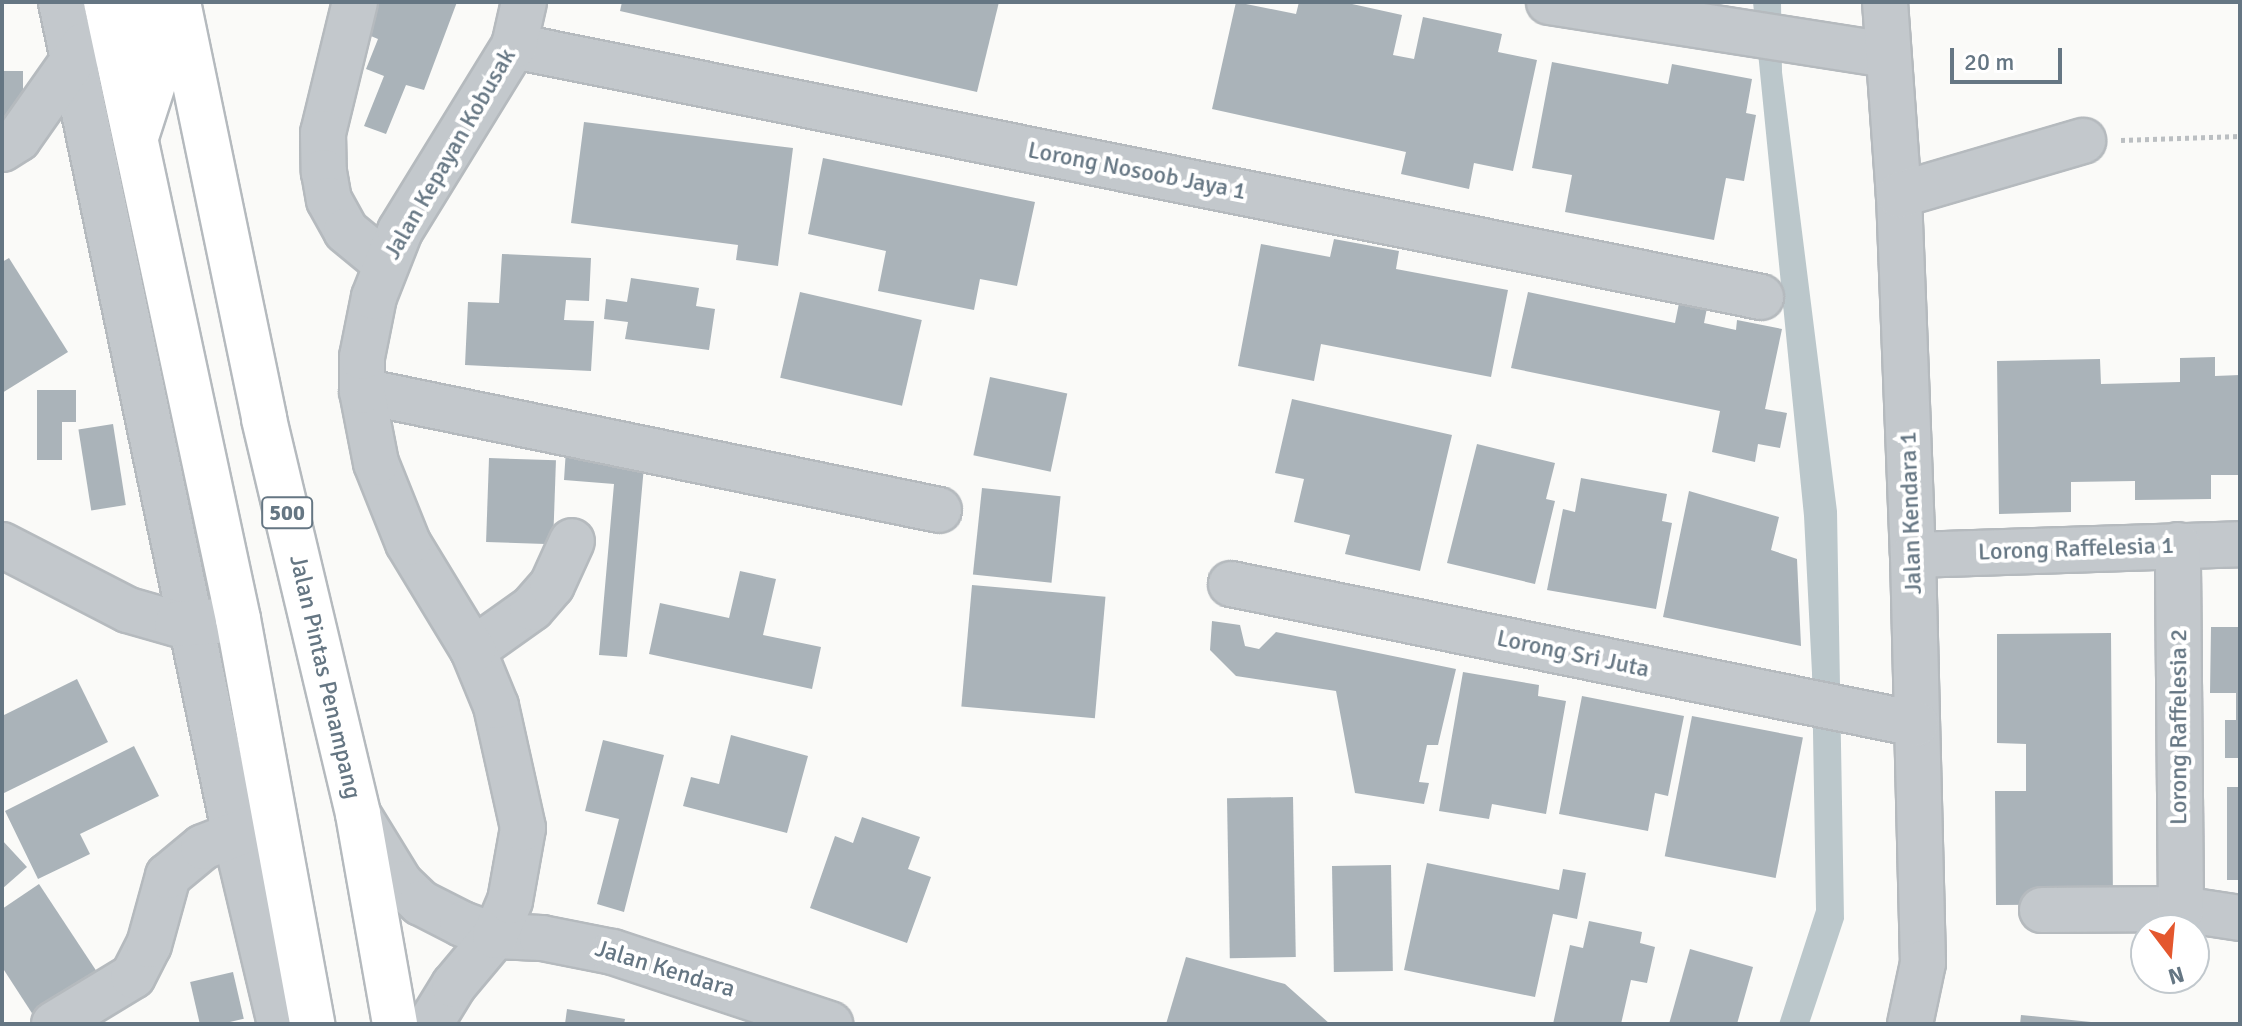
<!DOCTYPE html>
<style>
body{margin:0}
#map{position:relative;width:2242px;height:1026px;overflow:hidden;background:#fafaf8;font-family:Signika,sans-serif}
div>[style]{position:absolute}
.water>*{inset:0;background:#bbc7cb}
.building>*{inset:0;background:#aab3b9;transform-origin:0 0}
.path>*{height:5px;margin-top:-2.5px;transform-origin:0;background:repeating-linear-gradient(90deg,#bbbfc2 0 4px,transparent 0 8px)}
.roads{filter:drop-shadow(2px 0 #b5babe) drop-shadow(-2px 0 #b5babe) drop-shadow(0 2px #b5babe) drop-shadow(0 -2px #b5babe)}
.minor>*{height:44px;margin:-22px;padding:0 22px;transform-origin:22px;border-radius:22px;background:#c3c8cc}
.major>*{height:44px;margin:-22px;padding:0 22px;transform-origin:22px;border-radius:22px;background:#fff}
span{translate:-50% -50%;white-space:nowrap;text-align:center;line-height:1.15;-webkit-text-stroke:8px #fff;paint-order:stroke}
.shield-label span{padding:2px 6px;background:#fff;border:2px solid;border-radius:6px;-webkit-text-stroke-width:0}
.shield-label{font-size:22px;color:#657683;font-weight:700}
.street-label{font-size:24px;color:#657683}
.frame{position:absolute;inset:0;border:4px solid #657683;pointer-events:none}
.north{position:absolute;left:2130px;top:914px;width:80px;height:80px;box-sizing:border-box;background:#fff;border:2px solid #c1c8cd;border-radius:50%;rotate:164deg;font-size:22px;font-weight:700;line-height:32px;text-align:center;color:#657683}
.north::after{content:'';display:block;margin:auto;width:28px;height:36px;background:#e4572e;clip-path:polygon(50% 0,100% 100%,50% 72%,0 100%)}
.scale{position:absolute;left:1950px;top:48px;width:112px;height:36px;box-sizing:border-box;border:4px solid #657683;border-top:0;padding-left:10px;font-size:24px;line-height:28px;white-space:nowrap;color:#657683;-webkit-text-stroke:6px #fff;paint-order:stroke}
</style>
<div id="map">
<div class="water">
<div style="clip-path:polygon(1753px 2px,1781px 2px,1782px 72px,1837px 511px,1844px 919px,1809px 1024px,1779px 1024px,1816px 910px,1812px 673px,1804px 516px)"></div>
</div>
<div class="building">
<div style="clip-path:polygon(378px 2px,457px 2px,424px 90px,406px 85px,386px 134px,364px 126px,384px 76px,366px 69px,378px 39px,366px 34px)"></div>
<div style="clip-path:polygon(622px 2px,999px 2px,977px 92px,620px 11px)"></div>
<div style="clip-path:polygon(1236px 2px,1296px 14px,1299px 2px,1343px 2px,1402px 15px,1393px 55px,1414px 59px,1423px 17px,1502px 34px,1498px 52px,1537px 60px,1513px 171px,1474px 163px,1469px 189px,1401px 174px,1406px 152px,1212px 109px)"></div>
<div style="clip-path:polygon(1552px 62px,1668px 84px,1672px 64px,1752px 79px,1746px 113px,1756px 115px,1744px 181px,1726px 178px,1714px 240px,1565px 212px,1572px 175px,1532px 168px)"></div>
<div style="left:2px;top:71px;width:21px;height:49px"></div>
<div style="clip-path:polygon(584px 122px,793px 148px,778px 266px,736px 260px,738px 245px,571px 223px)"></div>
<div style="clip-path:polygon(823px 158px,1035px 202px,1017px 286px,980px 279px,974px 310px,878px 291px,886px 251px,808px 234px)"></div>
<div style="clip-path:polygon(1334px 239px,1399px 251px,1396px 269px,1508px 290px,1491px 377px,1321px 344px,1314px 381px,1238px 366px,1261px 244px,1330px 257px)"></div>
<div style="clip-path:polygon(502px 254px,591px 258px,589px 301px,566px 300px,564px 320px,594px 321px,591px 371px,465px 365px,468px 302px,499px 303px)"></div>
<div style="clip-path:polygon(9px 258px,68px 352px,2px 393px,2px 262px)"></div>
<div style="clip-path:polygon(631px 278px,699px 288px,696px 306px,715px 309px,709px 350px,625px 339px,628px 322px,604px 319px,606px 299px,627px 302px)"></div>
<div style="left:800px;top:292px;width:125px;height:88px;rotate:13deg"></div>
<div style="clip-path:polygon(1528px 292px,1675px 323px,1679px 303px,1707px 308px,1704px 323px,1736px 330px,1737px 320px,1782px 329px,1765px 409px,1787px 413px,1780px 448px,1758px 444px,1755px 462px,1712px 452px,1720px 411px,1511px 368px)"></div>
<div style="clip-path:polygon(2215px 357px,2215px 376px,2240px 375px,2240px 475px,2211px 475px,2211px 499px,2135px 500px,2135px 481px,2071px 482px,2071px 512px,1999px 514px,1997px 361px,2100px 359px,2101px 384px,2180px 382px,2180px 358px)"></div>
<div style="left:990px;top:377px;width:79px;height:80px;rotate:12deg"></div>
<div style="clip-path:polygon(37px 390px,76px 390px,76px 422px,62px 422px,62px 460px,37px 460px)"></div>
<div style="clip-path:polygon(1292px 399px,1452px 435px,1420px 571px,1345px 554px,1350px 535px,1294px 522px,1304px 479px,1275px 473px)"></div>
<div style="left:113px;top:424px;width:82px;height:35px;rotate:81deg"></div>
<div style="clip-path:polygon(1477px 444px,1555px 463px,1546px 499px,1555px 501px,1535px 584px,1447px 563px)"></div>
<div style="clip-path:polygon(566px 449px,645px 455px,627px 657px,599px 655px,614px 484px,564px 480px)"></div>
<div style="left:489px;top:458px;width:67px;height:84px;rotate:2deg"></div>
<div style="clip-path:polygon(1581px 478px,1667px 494px,1662px 521px,1672px 523px,1656px 609px,1547px 590px,1563px 509px,1575px 512px)"></div>
<div style="left:982px;top:488px;width:79px;height:87px;rotate:6deg"></div>
<div style="clip-path:polygon(1689px 491px,1779px 517px,1771px 550px,1797px 559px,1801px 646px,1663px 617px)"></div>
<div style="clip-path:polygon(740px 571px,776px 579px,763px 635px,821px 647px,812px 689px,649px 654px,660px 603px,729px 618px)"></div>
<div style="left:972px;top:585px;width:134px;height:122px;rotate:5deg"></div>
<div style="clip-path:polygon(1212px 621px,1240px 625px,1245px 646px,1259px 649px,1276px 632px,1456px 669px,1438px 745px,1427px 745px,1419px 782px,1429px 783px,1424px 804px,1355px 793px,1336px 691px,1236px 676px,1210px 650px)"></div>
<div style="clip-path:polygon(2211px 627px,2240px 627px,2240px 758px,2225px 758px,2225px 720px,2236px 720px,2236px 693px,2210px 693px)"></div>
<div style="clip-path:polygon(2111px 633px,2113px 904px,1996px 905px,1995px 791px,2026px 791px,2026px 744px,1997px 743px,1997px 634px)"></div>
<div style="clip-path:polygon(1463px 672px,1539px 685px,1538px 696px,1566px 701px,1546px 814px,1492px 804px,1489px 819px,1439px 811px)"></div>
<div style="clip-path:polygon(77px 679px,108px 742px,2px 794px,2px 716px)"></div>
<div style="clip-path:polygon(1582px 696px,1684px 716px,1668px 796px,1655px 793px,1648px 831px,1559px 814px)"></div>
<div style="left:1692px;top:716px;width:113px;height:143px;rotate:11deg"></div>
<div style="clip-path:polygon(731px 735px,808px 756px,787px 833px,683px 806px,691px 777px,719px 784px)"></div>
<div style="clip-path:polygon(603px 740px,664px 755px,624px 912px,597px 904px,619px 819px,585px 811px)"></div>
<div style="clip-path:polygon(134px 746px,159px 796px,80px 834px,90px 854px,38px 879px,5px 811px)"></div>
<div style="left:2227px;top:787px;width:13px;height:93px"></div>
<div style="left:1293px;top:797px;width:160px;height:66px;rotate:89deg"></div>
<div style="clip-path:polygon(862px 817px,920px 837px,908px 869px,931px 877px,907px 943px,810px 908px,835px 836px,853px 843px)"></div>
<div style="clip-path:polygon(2px 840px,27px 867px,2px 889px)"></div>
<div style="clip-path:polygon(1427px 863px,1559px 890px,1563px 869px,1586px 873px,1577px 919px,1553px 914px,1535px 997px,1404px 970px)"></div>
<div style="left:1391px;top:865px;width:106px;height:59px;rotate:89deg"></div>
<div style="clip-path:polygon(39px 884px,103px 981px,39px 1024px,2px 967px,2px 909px)"></div>
<div style="clip-path:polygon(1589px 921px,1642px 932px,1640px 943px,1655px 947px,1647px 983px,1631px 980px,1621px 1024px,1553px 1024px,1570px 945px,1583px 948px)"></div>
<div style="clip-path:polygon(1690px 949px,1753px 967px,1737px 1024px,1669px 1024px)"></div>
<div style="clip-path:polygon(1186px 957px,1285px 984px,1330px 1024px,1166px 1024px)"></div>
<div style="left:233px;top:972px;width:48px;height:44px;rotate:77deg"></div>
<div style="clip-path:polygon(567px 1009px,625px 1019px,624px 1024px,565px 1024px)"></div>
<div style="clip-path:polygon(2021px 1015px,2091px 1022px,2091px 1024px,2020px 1024px)"></div>
</div>
<div class="path">
<div style="left:2121px;top:140px;width:119px;rotate:-1.9deg"></div>
</div>
<div class="roads">
<div class="minor">
<div style="left:61px;top:2px;width:851px;rotate:78.2deg"></div>
<div style="left:235px;top:835px;width:194px;rotate:76.6deg"></div>
<div style="left:355px;top:2px;width:135px;rotate:103.7deg"></div>
<div style="left:323px;top:133px;width:39px;rotate:89deg"></div>
<div style="left:324px;top:172px;width:28px;rotate:80deg"></div>
<div style="left:329px;top:200px;width:35px;rotate:61deg"></div>
<div style="left:346px;top:231px;width:52px;rotate:39.5deg"></div>
<div style="left:1549px;top:2px;width:343px;rotate:8.9deg"></div>
<div style="left:1885px;top:2px;width:194px;rotate:85.9deg"></div>
<div style="left:1899px;top:195px;width:360px;rotate:87.8deg"></div>
<div style="left:1913px;top:555px;width:408px;rotate:88.6deg"></div>
<div style="left:1923px;top:963px;width:62px;rotate:102deg"></div>
<div style="left:514px;top:46px;width:1272px;rotate:11.38deg"></div>
<div style="left:2px;top:149px;width:19px;rotate:-32deg"></div>
<div style="left:18px;top:139px;width:115px;rotate:-54.9deg"></div>
<div style="left:1899px;top:195px;width:192px;rotate:-16.4deg"></div>
<div style="left:362px;top:391px;width:589px;rotate:11.65deg"></div>
<div style="left:2px;top:545px;width:142px;rotate:27.3deg"></div>
<div style="left:128px;top:610px;width:51px;rotate:15.9deg"></div>
<div style="left:177px;top:624px;width:39px;rotate:-4deg"></div>
<div style="left:1913px;top:555px;width:327px;rotate:-1.9deg"></div>
<div style="left:1231px;top:584px;width:699px;rotate:11.55deg"></div>
<div style="left:473px;top:650px;width:72px;rotate:-35.4deg"></div>
<div style="left:532px;top:608px;width:30px;rotate:-49deg"></div>
<div style="left:552px;top:585px;width:48px;rotate:-65.6deg"></div>
<div style="left:359px;top:816px;width:79px;rotate:58.5deg"></div>
<div style="left:400px;top:883px;width:29px;rotate:44deg"></div>
<div style="left:421px;top:903px;width:46px;rotate:27.1deg"></div>
<div style="left:462px;top:924px;width:35px;rotate:20deg"></div>
<div style="left:495px;top:936px;width:47px;rotate:2.4deg"></div>
<div style="left:542px;top:938px;width:72px;rotate:11.2deg"></div>
<div style="left:613px;top:952px;width:229px;rotate:18.4deg"></div>
<div style="left:2181px;top:909px;width:60px;rotate:8.7deg"></div>
<div style="left:2042px;top:910px;width:139px;rotate:-0.4deg"></div>
<div style="left:2181px;top:909px;width:364px;rotate:-90.5deg"></div>
<div style="left:54px;top:1024px;width:92px;rotate:-31.3deg"></div>
<div style="left:133px;top:976px;width:35px;rotate:-63deg"></div>
<div style="left:149px;top:945px;width:72px;rotate:-74.6deg"></div>
<div style="left:168px;top:876px;width:45px;rotate:-39.6deg"></div>
<div style="left:203px;top:847px;width:61px;rotate:-21.1deg"></div>
<div style="left:430px;top:1024px;width:46px;rotate:-58.4deg"></div>
<div style="left:454px;top:985px;width:64px;rotate:-50.1deg"></div>
<div style="left:495px;top:936px;width:38px;rotate:-67deg"></div>
<div style="left:510px;top:901px;width:74px;rotate:-79.9deg"></div>
<div style="left:523px;top:828px;width:125px;rotate:-102.5deg"></div>
<div style="left:496px;top:706px;width:61px;rotate:-112.3deg"></div>
<div style="left:473px;top:650px;width:125px;rotate:-121.3deg"></div>
<div style="left:408px;top:543px;width:86px;rotate:-111.8deg"></div>
<div style="left:376px;top:463px;width:73px;rotate:-101deg"></div>
<div style="left:362px;top:391px;width:34px;rotate:-90deg"></div>
<div style="left:362px;top:357px;width:61px;rotate:-78.7deg"></div>
<div style="left:374px;top:297px;width:71px;rotate:-68.5deg"></div>
<div style="left:400px;top:231px;width:217px;rotate:-58.4deg"></div>
<div style="left:514px;top:46px;width:45px;rotate:-77.2deg"></div>
</div>
<div class="major">
<div style="left:106px;top:2px;width:631px;rotate:77.92deg"></div>
<div style="left:238px;top:619px;width:412px;rotate:79.6deg"></div>
<div style="left:178px;top:2px;width:426px;rotate:78.3deg"></div>
<div style="left:264px;top:419px;width:406px;rotate:76.6deg"></div>
<div style="left:358px;top:814px;width:213px;rotate:80deg"></div>
<div style="left:136px;top:137px;width:62px;rotate:-72.1deg"></div>
<div style="left:155px;top:78px;width:78px;rotate:-101.9deg"></div>
</div>
</div>
<div class="shield-label">
<span style="left:287px;top:513px">500</span>
</div>
<div class="street-label">
<span style="left:450px;top:154px;rotate:-60deg">Jalan Kepayan Kobusak</span>
<span style="left:1137px;top:171px;rotate:11deg">Lorong Nosoob Jaya 1</span>
<span style="left:1911px;top:513px;rotate:-92deg">Jalan Kendara 1</span>
<span style="left:2076px;top:549px;rotate:-2deg">Lorong Raffelesia 1</span>
<span style="left:1573px;top:654px;rotate:12deg">Lorong Sri Juta</span>
<span style="left:325px;top:677px;rotate:77deg">Jalan Pintas Penampang</span>
<span style="left:2179px;top:727px;rotate:-90deg">Lorong Raffelesia 2</span>
<span style="left:665px;top:969px;rotate:17deg">Jalan Kendara</span>
</div>
<div class="frame"></div>
<div class="north">N</div>
<div class="scale">20 m</div>
</div>
